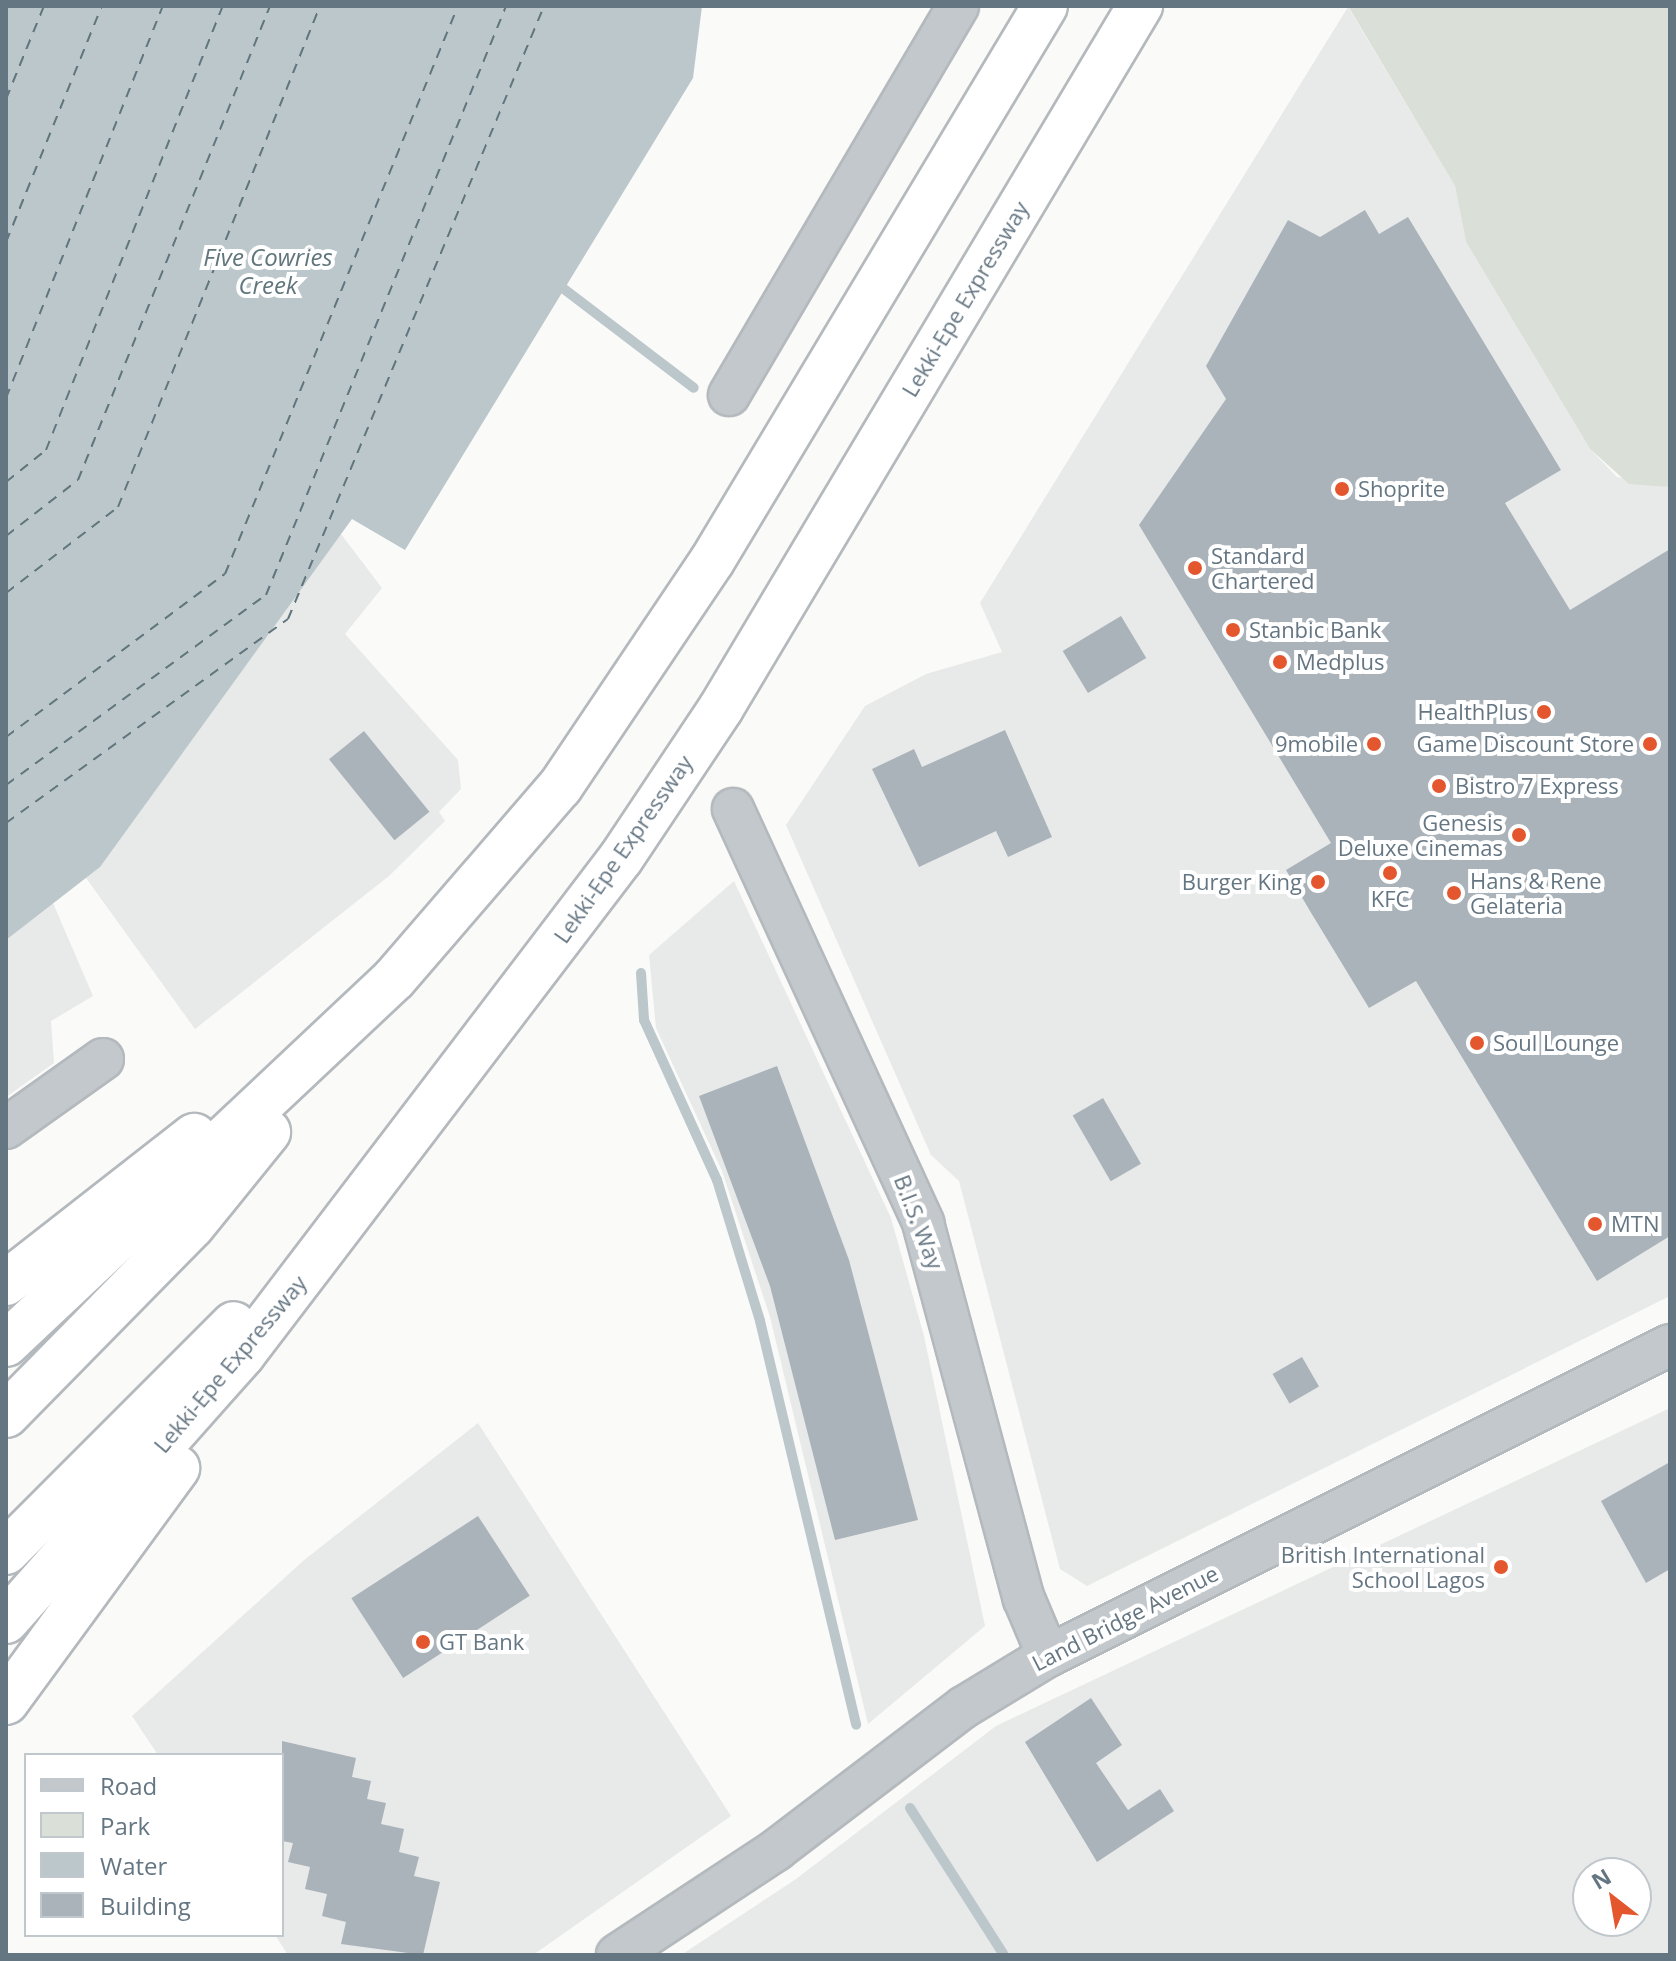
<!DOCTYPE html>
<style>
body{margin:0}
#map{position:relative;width:1676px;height:1961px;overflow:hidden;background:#fafaf8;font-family:"Open Sans",sans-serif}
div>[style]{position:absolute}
.built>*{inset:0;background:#e8e9e9}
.green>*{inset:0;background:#dadfd7}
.water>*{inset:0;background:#bbc7cb}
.stream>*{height:10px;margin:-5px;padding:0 5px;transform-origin:5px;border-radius:5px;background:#bbc7cb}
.ferry>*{height:2px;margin-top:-1px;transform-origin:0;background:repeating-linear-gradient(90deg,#60757c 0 10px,transparent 0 18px)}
.building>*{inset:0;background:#aab3b9;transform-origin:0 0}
.roads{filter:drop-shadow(2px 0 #b4b9bd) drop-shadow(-2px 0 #b4b9bd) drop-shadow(0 2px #b4b9bd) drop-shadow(0 -2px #b4b9bd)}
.street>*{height:40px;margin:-20px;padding:0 20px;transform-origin:20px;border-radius:20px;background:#c3c8cc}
.highway>*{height:44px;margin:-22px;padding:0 22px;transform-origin:22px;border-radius:22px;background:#fff}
.dots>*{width:22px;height:22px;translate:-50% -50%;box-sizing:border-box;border:4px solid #fff;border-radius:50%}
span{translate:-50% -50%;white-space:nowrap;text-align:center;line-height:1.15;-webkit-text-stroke:8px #fff;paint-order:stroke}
.street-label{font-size:22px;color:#657683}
.poi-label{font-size:22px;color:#657683}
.left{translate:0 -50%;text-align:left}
.right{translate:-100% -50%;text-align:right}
.water-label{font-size:24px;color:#60757c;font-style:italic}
.frame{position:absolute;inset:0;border:8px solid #657683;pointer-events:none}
.legend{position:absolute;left:24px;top:1753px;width:260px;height:184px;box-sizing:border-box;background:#fff;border:2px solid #c1c8cd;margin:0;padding:10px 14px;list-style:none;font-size:24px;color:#657683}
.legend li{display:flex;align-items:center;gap:16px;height:40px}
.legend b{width:40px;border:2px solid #c1c8cd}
.north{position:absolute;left:1572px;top:1857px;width:80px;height:80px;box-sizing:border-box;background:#fff;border:2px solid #c1c8cd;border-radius:50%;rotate:329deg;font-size:22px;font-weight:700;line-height:32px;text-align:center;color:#657683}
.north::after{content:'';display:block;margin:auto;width:28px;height:36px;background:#e4572e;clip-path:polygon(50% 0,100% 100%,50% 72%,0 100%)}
</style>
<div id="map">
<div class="built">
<div style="clip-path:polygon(1348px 7px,1455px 186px,1466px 242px,1590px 449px,1617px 477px,1670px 487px,1670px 1296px,1087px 1586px,1060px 1569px,959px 1181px,931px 1155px,786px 825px,865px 706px,926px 674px,1002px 652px,980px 603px)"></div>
<div style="clip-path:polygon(341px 534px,382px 588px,345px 634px,458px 760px,461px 789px,439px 812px,445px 821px,389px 876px,195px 1029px,86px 878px)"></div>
<div style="clip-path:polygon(734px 881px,891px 1218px,924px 1336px,985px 1626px,868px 1724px,770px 1317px,722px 1171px,656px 1028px,649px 955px)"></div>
<div style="clip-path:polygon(53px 903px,93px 996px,51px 1021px,54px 1063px,6px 1097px,6px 940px)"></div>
<div style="clip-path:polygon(evenodd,1670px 1408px,1670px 1955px,681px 1955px,796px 1879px,996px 1726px,1670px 1408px,1588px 1873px,1636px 1873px,1636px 1921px,1588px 1921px,1588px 1873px)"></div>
<div style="clip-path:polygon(478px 1423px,731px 1816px,533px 1955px,288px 1955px,275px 1935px,282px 1935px,282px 1755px,158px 1755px,132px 1716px,303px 1561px)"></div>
</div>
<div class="green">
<div style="clip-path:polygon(1348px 6px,1670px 6px,1670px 487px,1629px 484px,1590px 449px,1466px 242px,1455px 186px)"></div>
</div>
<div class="water">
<div style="clip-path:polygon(6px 6px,702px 6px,693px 78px,405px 550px,352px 519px,100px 867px,6px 940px)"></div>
</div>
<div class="stream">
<div style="left:564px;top:289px;width:163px;rotate:37.3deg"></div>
<div style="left:641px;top:973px;width:47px;rotate:86.3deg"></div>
<div style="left:644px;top:1020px;width:176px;rotate:65.5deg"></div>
<div style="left:717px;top:1180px;width:147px;rotate:73deg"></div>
<div style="left:760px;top:1321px;width:415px;rotate:76.6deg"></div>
<div style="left:910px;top:1808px;width:174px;rotate:57.4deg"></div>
</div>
<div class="ferry">
<div style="left:6px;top:99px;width:100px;rotate:-67.8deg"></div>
<div style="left:6px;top:242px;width:255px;rotate:-67.9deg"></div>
<div style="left:6px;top:398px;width:422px;rotate:-68.2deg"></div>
<div style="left:6px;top:482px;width:51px;rotate:-38.7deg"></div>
<div style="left:46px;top:450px;width:478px;rotate:-68.3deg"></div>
<div style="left:6px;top:536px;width:91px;rotate:-37.9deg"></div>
<div style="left:78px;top:480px;width:511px;rotate:-67.95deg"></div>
<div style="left:6px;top:593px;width:141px;rotate:-37.5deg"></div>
<div style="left:118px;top:507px;width:540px;rotate:-68.04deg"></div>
<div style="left:6px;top:737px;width:273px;rotate:-36.7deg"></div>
<div style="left:225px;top:574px;width:614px;rotate:-67.7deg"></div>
<div style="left:6px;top:785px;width:322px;rotate:-36.2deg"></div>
<div style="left:266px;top:595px;width:636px;rotate:-67.83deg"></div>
<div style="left:6px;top:823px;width:348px;rotate:-35.9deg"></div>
<div style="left:288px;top:619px;width:664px;rotate:-67.33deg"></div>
</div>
<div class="building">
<div style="clip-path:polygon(1365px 210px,1379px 234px,1408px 217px,1561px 470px,1505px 503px,1570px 610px,1670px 549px,1670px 1236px,1597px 1281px,1416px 981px,1369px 1008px,1310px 911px,1286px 870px,1331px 843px,1139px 525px,1226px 399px,1206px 366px,1288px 220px,1320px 237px)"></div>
<div style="left:1121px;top:616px;width:49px;height:68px;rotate:59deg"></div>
<div style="clip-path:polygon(1005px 730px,1052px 837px,1008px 857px,996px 831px,919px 867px,872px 769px,914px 749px,922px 767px)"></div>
<div style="left:364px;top:731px;width:104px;height:45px;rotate:51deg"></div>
<div style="clip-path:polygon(777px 1066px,849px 1260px,918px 1520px,835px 1540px,770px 1286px,699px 1096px)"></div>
<div style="left:1103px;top:1098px;width:76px;height:35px;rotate:60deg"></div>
<div style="left:1302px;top:1357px;width:34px;height:34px;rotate:60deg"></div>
<div style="clip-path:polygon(1670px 1462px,1670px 1569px,1646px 1583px,1601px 1501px)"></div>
<div style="left:478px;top:1516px;width:95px;height:151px;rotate:57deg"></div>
<div style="clip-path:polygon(1091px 1698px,1122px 1745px,1096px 1763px,1128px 1810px,1160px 1789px,1174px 1811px,1097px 1862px,1025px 1742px)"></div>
<div style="clip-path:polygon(282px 1741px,356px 1758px,352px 1777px,371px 1781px,367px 1799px,386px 1803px,381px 1824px,404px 1829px,399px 1852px,419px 1857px,414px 1876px,440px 1882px,423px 1955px,341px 1944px,346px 1922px,322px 1916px,327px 1894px,305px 1889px,310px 1867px,288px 1862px,293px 1843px,282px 1841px)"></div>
</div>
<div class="roads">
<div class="street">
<div style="left:729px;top:395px;width:451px;rotate:-59.5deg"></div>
<div style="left:733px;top:809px;width:456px;rotate:65.3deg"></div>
<div style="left:923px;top:1223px;width:389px;rotate:75deg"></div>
<div style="left:1024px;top:1599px;width:62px;rotate:67.2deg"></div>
<div style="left:6px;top:1128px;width:119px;rotate:-35.4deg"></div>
<div style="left:617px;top:1955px;width:191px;rotate:-33.4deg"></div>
<div style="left:776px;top:1850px;width:236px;rotate:-37.3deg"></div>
<div style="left:964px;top:1707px;width:98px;rotate:-31.3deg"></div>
<div style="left:1048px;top:1656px;width:695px;rotate:-26.57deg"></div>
</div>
<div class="highway">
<div style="left:6px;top:1283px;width:239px;rotate:-38deg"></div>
<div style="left:6px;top:1344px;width:533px;rotate:-43.25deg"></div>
<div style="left:394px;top:979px;width:254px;rotate:-49.2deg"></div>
<div style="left:560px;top:787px;width:272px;rotate:-56.1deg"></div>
<div style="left:712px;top:561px;width:647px;rotate:-59.04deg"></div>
<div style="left:6px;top:1415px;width:265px;rotate:-45.5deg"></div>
<div style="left:192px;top:1226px;width:121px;rotate:-51deg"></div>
<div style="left:6px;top:1552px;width:322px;rotate:-45deg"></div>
<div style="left:6px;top:1621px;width:357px;rotate:-48.4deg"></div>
<div style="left:243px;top:1354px;width:624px;rotate:-52.69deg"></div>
<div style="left:621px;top:858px;width:180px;rotate:-56.3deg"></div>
<div style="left:721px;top:708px;width:818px;rotate:-59.17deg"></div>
<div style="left:6px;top:1702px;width:290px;rotate:-53.8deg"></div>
</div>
</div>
<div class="dots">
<div style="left:1342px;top:489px;background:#e4572e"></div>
<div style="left:1195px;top:568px;background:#e4572e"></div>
<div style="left:1233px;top:630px;background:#e4572e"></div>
<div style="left:1280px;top:662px;background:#e4572e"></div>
<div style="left:1544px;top:712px;background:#e4572e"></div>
<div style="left:1374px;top:744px;background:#e4572e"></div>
<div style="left:1650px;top:744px;background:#e4572e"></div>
<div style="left:1439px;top:786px;background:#e4572e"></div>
<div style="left:1519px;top:835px;background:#e4572e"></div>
<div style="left:1390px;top:873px;background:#e4572e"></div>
<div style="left:1318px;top:882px;background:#e4572e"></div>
<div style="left:1454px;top:893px;background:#e4572e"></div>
<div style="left:1477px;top:1043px;background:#e4572e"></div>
<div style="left:1595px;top:1224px;background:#e4572e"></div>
<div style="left:1501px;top:1567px;background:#e4572e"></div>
<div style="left:423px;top:1642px;background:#e4572e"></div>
</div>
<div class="street-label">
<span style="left:965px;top:299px;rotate:-59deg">Lekki-Epe Expressway</span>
<span style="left:623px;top:849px;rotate:-55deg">Lekki-Epe Expressway</span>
<span style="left:919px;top:1222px;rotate:69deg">B.I.S. Way</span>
<span style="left:230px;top:1364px;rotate:-50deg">Lekki-Epe Expressway</span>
<span style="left:1125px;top:1618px;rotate:-27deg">Land Bridge Avenue</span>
</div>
<div class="poi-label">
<span class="left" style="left:1358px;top:489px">Shoprite</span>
<span class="left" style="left:1211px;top:568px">Standard<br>Chartered</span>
<span class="left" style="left:1249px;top:630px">Stanbic Bank</span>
<span class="left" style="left:1296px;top:662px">Medplus</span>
<span class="right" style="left:1528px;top:712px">HealthPlus</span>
<span class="right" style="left:1358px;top:744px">9mobile</span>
<span class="right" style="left:1634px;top:744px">Game Discount Store</span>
<span class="left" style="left:1455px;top:786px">Bistro 7 Express</span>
<span class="right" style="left:1503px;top:835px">Genesis<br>Deluxe Cinemas</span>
<span class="left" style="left:1470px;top:893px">Hans &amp; Rene<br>Gelateria</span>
<span class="right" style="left:1302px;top:882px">Burger King</span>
<span style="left:1390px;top:899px">KFC</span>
<span class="left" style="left:1493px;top:1043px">Soul Lounge</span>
<span class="left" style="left:1611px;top:1224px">MTN</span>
<span class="right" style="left:1485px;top:1567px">British International<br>School Lagos</span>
<span class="left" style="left:439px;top:1642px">GT Bank</span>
</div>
<div class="water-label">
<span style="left:268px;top:271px">Five Cowries<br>Creek</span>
</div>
<div class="frame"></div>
<ul class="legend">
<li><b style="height:10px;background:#c3c8cc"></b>Road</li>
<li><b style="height:22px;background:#dadfd7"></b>Park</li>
<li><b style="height:22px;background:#bbc7cb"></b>Water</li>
<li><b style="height:22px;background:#aab3b9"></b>Building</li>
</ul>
<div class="north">N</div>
</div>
